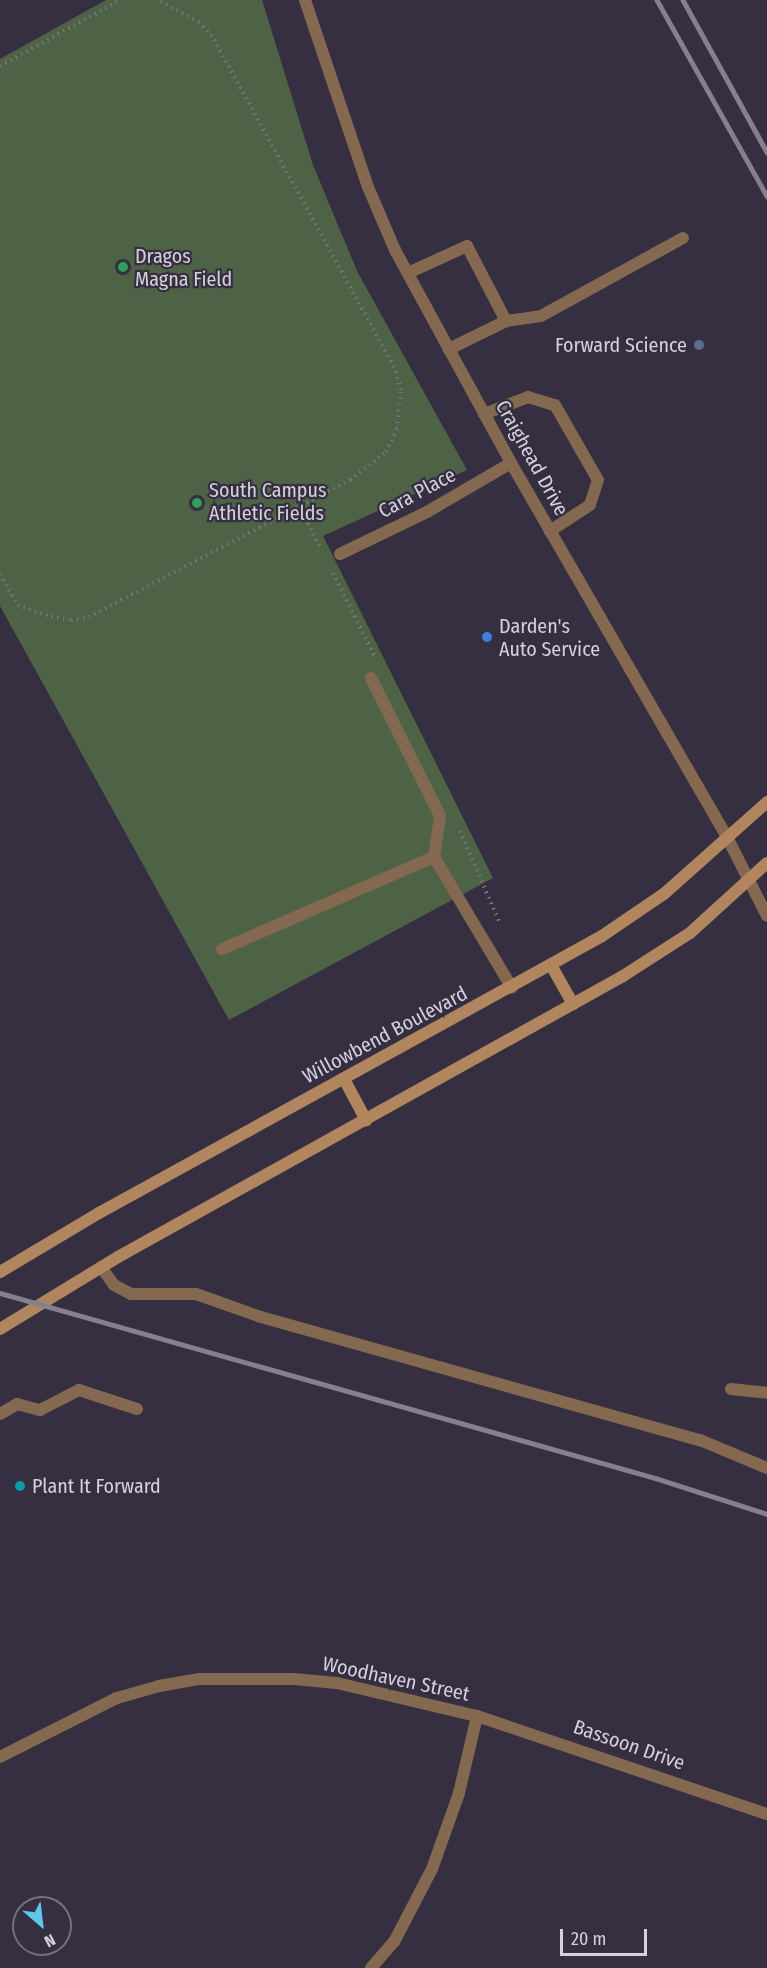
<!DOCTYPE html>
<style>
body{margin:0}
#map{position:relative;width:767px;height:1968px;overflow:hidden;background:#352f41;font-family:"Fira Sans Condensed",sans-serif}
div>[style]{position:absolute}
.green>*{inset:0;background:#4e6346}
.path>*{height:4px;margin-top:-2px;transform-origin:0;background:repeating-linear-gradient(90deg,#777281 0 1.5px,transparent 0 6px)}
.lane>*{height:12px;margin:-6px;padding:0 6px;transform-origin:6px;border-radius:6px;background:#846850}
.street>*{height:12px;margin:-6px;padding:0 6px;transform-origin:6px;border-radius:6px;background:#846850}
.secondary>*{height:12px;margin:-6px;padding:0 6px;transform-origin:6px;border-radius:6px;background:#b1855e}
.rail>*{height:4.5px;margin:-2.25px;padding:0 2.25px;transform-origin:2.25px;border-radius:2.25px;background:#84808e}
.dots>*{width:16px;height:16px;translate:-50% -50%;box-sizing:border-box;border:3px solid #352f41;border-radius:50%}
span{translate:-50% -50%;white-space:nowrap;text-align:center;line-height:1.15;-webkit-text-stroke:4.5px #352f41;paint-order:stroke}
.poi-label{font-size:20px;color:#d4d1dc}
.left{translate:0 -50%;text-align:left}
.right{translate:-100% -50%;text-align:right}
.street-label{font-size:20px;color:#d4d1dc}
.north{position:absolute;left:12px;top:1896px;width:60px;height:60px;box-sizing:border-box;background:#352f41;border:2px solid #75707f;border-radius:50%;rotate:152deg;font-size:16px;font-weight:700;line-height:24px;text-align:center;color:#d4d1dc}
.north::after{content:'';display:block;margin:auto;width:21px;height:27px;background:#5dc7e8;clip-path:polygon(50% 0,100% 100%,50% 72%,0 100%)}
.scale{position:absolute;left:560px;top:1929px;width:87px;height:27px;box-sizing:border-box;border:3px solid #d4d1dc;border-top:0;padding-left:8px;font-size:18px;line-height:21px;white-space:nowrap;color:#d4d1dc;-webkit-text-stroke:4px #352f41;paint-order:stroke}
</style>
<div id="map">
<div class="green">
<div style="clip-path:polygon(106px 0,262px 0,313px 165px,357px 271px,467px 470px,323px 536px,493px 878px,229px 1020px,0 606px,0 59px)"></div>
</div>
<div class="path">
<div style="left:0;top:66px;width:137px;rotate:-28.8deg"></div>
<div style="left:300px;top:507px;width:45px;rotate:63.4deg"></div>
<div style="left:333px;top:573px;width:94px;rotate:63.4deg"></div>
<div style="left:0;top:574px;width:36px;rotate:60deg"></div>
<div style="left:18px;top:605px;width:35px;rotate:20deg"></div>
<div style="left:51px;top:617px;width:20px;rotate:9deg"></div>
<div style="left:71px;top:620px;width:18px;rotate:-9deg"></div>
<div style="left:89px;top:617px;width:295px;rotate:-27.7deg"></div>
<div style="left:350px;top:480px;width:46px;rotate:-37.9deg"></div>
<div style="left:386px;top:452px;width:25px;rotate:-64deg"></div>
<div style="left:397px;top:429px;width:39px;rotate:-84deg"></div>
<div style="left:401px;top:390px;width:24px;rotate:-107deg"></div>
<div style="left:394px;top:367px;width:378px;rotate:-118.8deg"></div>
<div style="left:212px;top:36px;width:19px;rotate:-133deg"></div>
<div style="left:199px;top:22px;width:47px;rotate:-151.8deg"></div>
<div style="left:460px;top:831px;width:98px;rotate:66.6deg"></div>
</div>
<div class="lane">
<div style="left:408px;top:273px;width:65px;rotate:-24.6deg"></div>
<div style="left:467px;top:246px;width:85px;rotate:62.5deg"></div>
<div style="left:506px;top:321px;width:64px;rotate:153.8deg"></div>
<div style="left:506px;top:321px;width:35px;rotate:-8deg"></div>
<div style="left:541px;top:316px;width:162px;rotate:-28.8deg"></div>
<div style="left:484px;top:414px;width:47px;rotate:-21.1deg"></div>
<div style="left:528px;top:397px;width:28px;rotate:17deg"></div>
<div style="left:555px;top:405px;width:86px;rotate:60.2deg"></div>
<div style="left:598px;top:480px;width:26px;rotate:108deg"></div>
<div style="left:590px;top:505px;width:48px;rotate:147deg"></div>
<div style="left:371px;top:678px;width:154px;rotate:63.4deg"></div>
<div style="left:440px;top:816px;width:41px;rotate:98.3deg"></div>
<div style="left:434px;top:857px;width:152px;rotate:59.2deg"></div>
<div style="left:222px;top:949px;width:231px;rotate:-23.5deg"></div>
<div style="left:101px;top:1267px;width:22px;rotate:54deg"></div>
<div style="left:114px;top:1285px;width:19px;rotate:28deg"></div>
<div style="left:131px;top:1294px;width:65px"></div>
<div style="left:196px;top:1294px;width:69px;rotate:19.5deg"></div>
<div style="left:261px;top:1317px;width:456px;rotate:15.7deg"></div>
<div style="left:700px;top:1440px;width:73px;rotate:22.7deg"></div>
<div style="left:731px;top:1389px;width:36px;rotate:6deg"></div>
<div style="left:0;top:1414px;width:20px;rotate:-30deg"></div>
<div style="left:17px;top:1404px;width:24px;rotate:15deg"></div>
<div style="left:40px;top:1410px;width:44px;rotate:-27.1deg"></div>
<div style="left:79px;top:1390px;width:61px;rotate:18.1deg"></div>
</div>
<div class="street">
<div style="left:305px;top:0;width:197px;rotate:71.4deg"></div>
<div style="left:368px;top:187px;width:69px;rotate:66.8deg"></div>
<div style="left:395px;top:250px;width:243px;rotate:61.4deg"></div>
<div style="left:511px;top:463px;width:434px;rotate:60deg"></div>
<div style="left:728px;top:839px;width:86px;rotate:63.1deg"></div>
<div style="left:340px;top:554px;width:97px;rotate:-25.8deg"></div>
<div style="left:427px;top:512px;width:97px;rotate:-30.3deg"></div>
<div style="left:0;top:1757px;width:131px;rotate:-26.8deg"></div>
<div style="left:117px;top:1698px;width:44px;rotate:-15.9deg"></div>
<div style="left:159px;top:1686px;width:41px;rotate:-9.9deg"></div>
<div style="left:199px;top:1679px;width:95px"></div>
<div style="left:294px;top:1679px;width:43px;rotate:5.3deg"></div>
<div style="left:337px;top:1683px;width:144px;rotate:13.3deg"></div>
<div style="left:477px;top:1716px;width:306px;rotate:18.7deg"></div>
<div style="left:371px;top:1968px;width:35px;rotate:-49deg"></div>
<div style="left:394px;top:1942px;width:82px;rotate:-62.5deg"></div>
<div style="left:432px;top:1869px;width:81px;rotate:-70.4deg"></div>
<div style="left:459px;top:1793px;width:79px;rotate:-76.8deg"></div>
</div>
<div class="secondary">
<div style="left:551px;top:965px;width:45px;rotate:60.6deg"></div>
<div style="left:344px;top:1079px;width:47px;rotate:61.8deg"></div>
<div style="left:0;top:1272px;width:115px;rotate:-30.8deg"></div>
<div style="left:99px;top:1213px;width:574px;rotate:-28.84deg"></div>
<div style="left:602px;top:936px;width:76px;rotate:-34.3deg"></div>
<div style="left:665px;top:893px;width:137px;rotate:-41.7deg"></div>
<div style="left:0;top:1329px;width:138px;rotate:-31.4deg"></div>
<div style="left:118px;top:1257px;width:578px;rotate:-29.09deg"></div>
<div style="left:623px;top:976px;width:80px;rotate:-32.7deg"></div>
<div style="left:690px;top:933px;width:104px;rotate:-42.3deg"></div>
</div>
<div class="rail">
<div style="left:657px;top:0;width:225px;rotate:60.7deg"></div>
<div style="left:683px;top:0;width:174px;rotate:61.1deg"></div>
<div style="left:0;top:1293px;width:681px;rotate:15.77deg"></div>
<div style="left:655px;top:1478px;width:118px;rotate:17.8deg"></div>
</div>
<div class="dots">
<div style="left:123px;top:267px;background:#2e9e5b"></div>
<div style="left:699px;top:345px;background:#5c6f8a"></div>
<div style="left:197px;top:503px;background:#2e9e5b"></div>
<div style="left:487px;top:637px;background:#3f7fe0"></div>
<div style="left:20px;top:1486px;background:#0f9aa8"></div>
</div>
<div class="poi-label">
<span class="left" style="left:135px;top:268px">Dragos<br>Magna Field</span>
<span class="right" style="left:687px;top:345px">Forward Science</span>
<span class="left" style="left:209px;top:502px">South Campus<br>Athletic Fields</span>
<span class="left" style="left:499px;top:638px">Darden's<br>Auto Service</span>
<span class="left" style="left:32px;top:1486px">Plant It Forward</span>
</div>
<div class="street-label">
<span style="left:532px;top:458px;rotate:61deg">Craighead Drive</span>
<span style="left:417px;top:493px;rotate:-28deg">Cara Place</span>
<span style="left:385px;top:1035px;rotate:-28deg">Willowbend Boulevard</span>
<span style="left:396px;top:1679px;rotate:12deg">Woodhaven Street</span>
<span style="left:629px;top:1745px;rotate:19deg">Bassoon Drive</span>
</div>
<div class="north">N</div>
<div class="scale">20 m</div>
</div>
